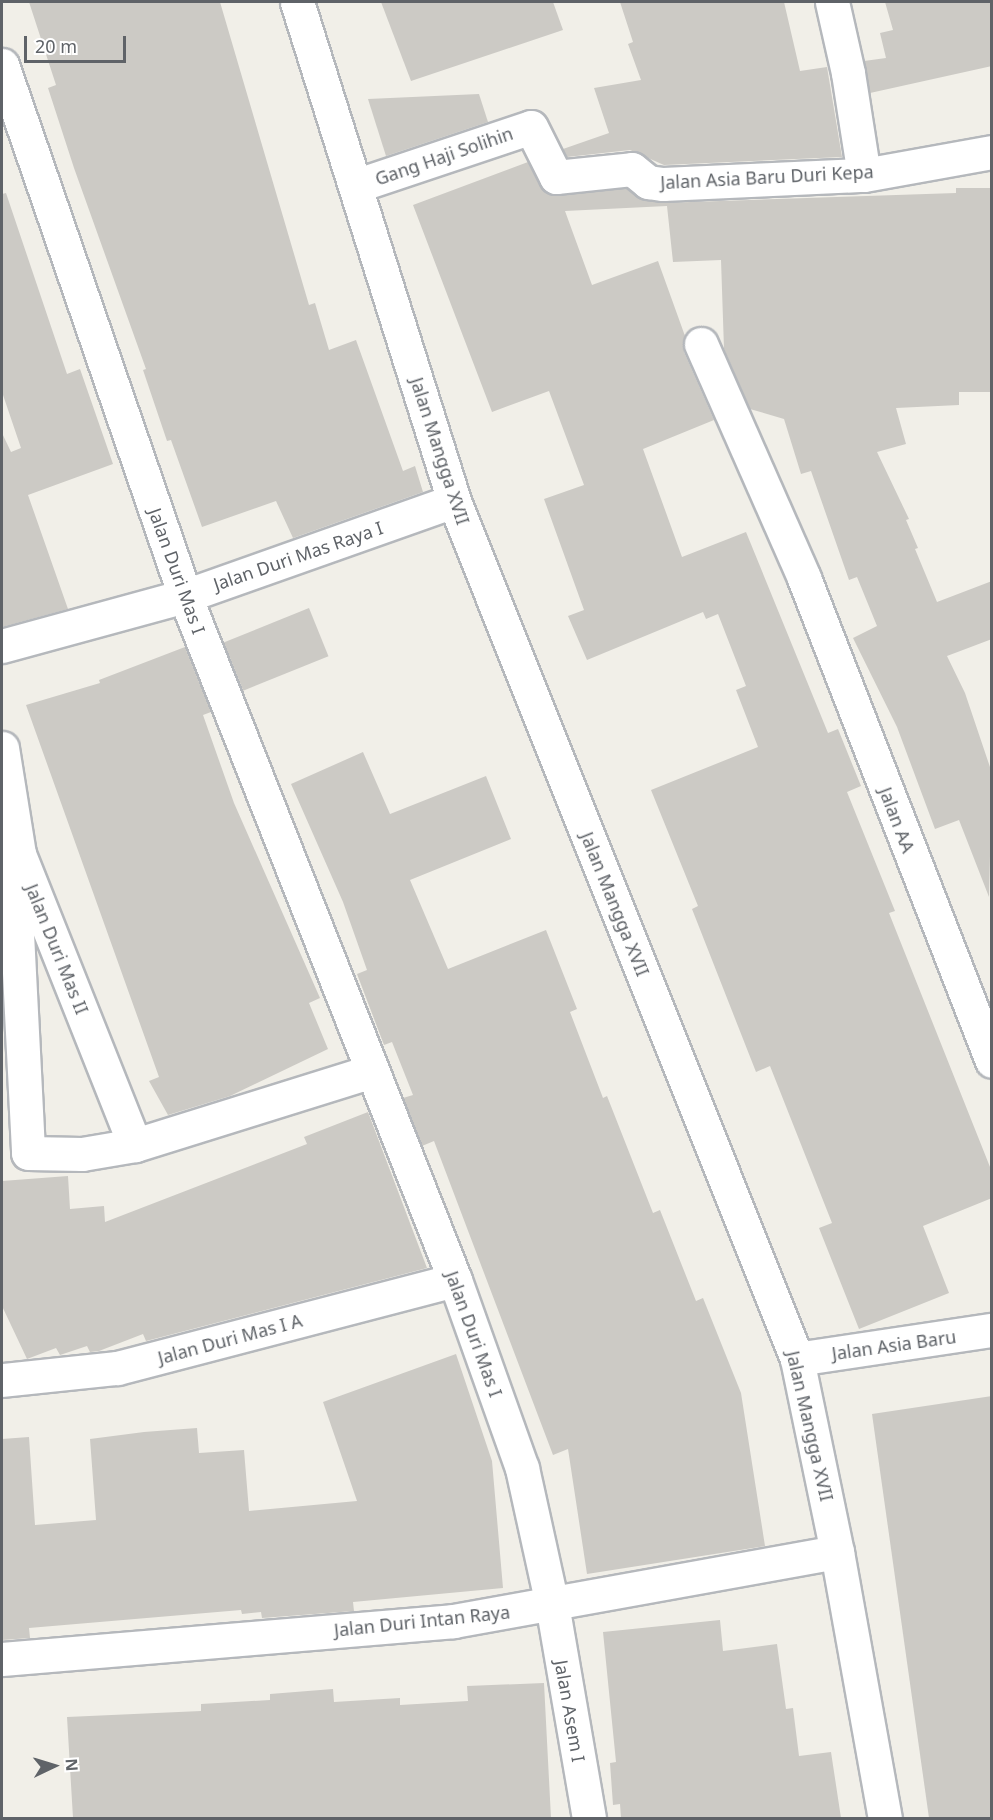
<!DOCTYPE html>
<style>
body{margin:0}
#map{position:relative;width:993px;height:1820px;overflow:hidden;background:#f1efe8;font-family:"Noto Sans",sans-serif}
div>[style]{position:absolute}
.building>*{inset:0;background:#cccac5;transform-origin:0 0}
.roads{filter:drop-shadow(2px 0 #b5b8bc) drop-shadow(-2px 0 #b5b8bc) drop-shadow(0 2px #b5b8bc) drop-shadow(0 -2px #b5b8bc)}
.minor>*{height:33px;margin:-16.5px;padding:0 16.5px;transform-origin:16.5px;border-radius:16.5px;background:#fff}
span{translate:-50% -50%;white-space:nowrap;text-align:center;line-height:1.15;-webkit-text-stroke:4.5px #fff;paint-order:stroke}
.street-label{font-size:18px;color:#5f6368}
.frame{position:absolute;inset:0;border:3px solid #5f6368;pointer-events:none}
.north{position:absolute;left:24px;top:1736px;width:60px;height:60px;-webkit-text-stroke:4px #fff;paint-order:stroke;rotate:86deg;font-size:16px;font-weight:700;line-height:24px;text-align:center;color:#5f6368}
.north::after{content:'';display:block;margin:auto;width:21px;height:27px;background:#5f6368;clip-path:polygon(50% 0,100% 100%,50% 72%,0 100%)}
.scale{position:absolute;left:24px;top:36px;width:102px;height:27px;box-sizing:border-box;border:3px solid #5f6368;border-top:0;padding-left:8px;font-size:18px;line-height:21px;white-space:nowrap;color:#5f6368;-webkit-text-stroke:4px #fff;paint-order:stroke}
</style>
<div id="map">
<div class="building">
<div style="clip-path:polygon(29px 2px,220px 2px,309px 305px,315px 303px,329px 350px,356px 340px,403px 471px,415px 466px,423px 492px,293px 538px,276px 501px,202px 527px,171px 440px,167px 441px,143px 370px,146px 369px,74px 168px,48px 88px,56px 85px)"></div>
<div style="clip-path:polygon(381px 2px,553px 2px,563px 30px,411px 81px)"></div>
<div style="clip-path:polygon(620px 2px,784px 2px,800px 71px,827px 67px,842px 157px,664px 165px,630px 150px,567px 157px,563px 149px,609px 133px,594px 88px,641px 80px,628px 44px,633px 42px)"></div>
<div style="clip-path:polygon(885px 2px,992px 2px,992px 66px,870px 93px,864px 61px,886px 58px,880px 33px,893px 30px)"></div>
<div style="clip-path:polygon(479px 94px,488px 122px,386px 156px,368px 99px)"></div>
<div style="clip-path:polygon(528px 162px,548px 194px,626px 188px,645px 200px,661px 203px,956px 193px,956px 188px,992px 188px,992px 392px,959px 392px,959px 405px,896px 408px,906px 444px,877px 452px,909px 519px,906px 520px,918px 548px,915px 549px,937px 602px,992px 581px,992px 639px,947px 656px,965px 693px,992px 773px,989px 897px,959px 820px,935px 829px,897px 727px,853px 638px,877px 626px,857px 577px,849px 580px,811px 471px,801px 474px,784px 419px,750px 409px,724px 349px,721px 260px,673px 262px,667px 206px,565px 211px,592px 285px,658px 261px,685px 336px,684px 352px,714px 420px,643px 449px,682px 557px,746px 532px,828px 733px,838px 729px,861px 786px,847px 792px,895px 911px,889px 913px,992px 1172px,992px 1198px,923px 1226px,949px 1293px,859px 1329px,819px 1228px,832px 1223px,770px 1066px,756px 1072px,692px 909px,698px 906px,651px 790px,758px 747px,736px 690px,746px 686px,718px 614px,706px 619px,703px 612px,587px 660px,568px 616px,584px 610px,544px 499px,584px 485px,549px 391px,492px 412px,413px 205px)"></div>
<div style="clip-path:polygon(6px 193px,67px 374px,80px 369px,113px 464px,28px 495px,68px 609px,2px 627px,2px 433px,11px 452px,21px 448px,2px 392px,2px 194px)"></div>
<div style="left:309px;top:608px;width:52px;height:92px;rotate:68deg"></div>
<div style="clip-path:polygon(185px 647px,211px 712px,203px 715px,234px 803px,320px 998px,309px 1003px,328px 1049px,230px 1096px,168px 1115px,149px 1081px,159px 1077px,26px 705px,100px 683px,99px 680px)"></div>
<div style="clip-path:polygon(363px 752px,390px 814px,486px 776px,511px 839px,410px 880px,448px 969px,546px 930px,577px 1009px,570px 1012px,603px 1098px,607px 1096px,653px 1213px,660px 1210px,696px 1301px,703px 1298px,741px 1393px,765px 1546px,587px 1574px,568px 1449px,553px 1455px,434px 1141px,422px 1146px,403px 1098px,413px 1095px,392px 1042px,384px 1045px,357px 974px,367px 970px,343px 902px,291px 784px)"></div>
<div style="clip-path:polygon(368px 1112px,427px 1268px,146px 1341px,143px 1334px,99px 1351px,90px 1352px,87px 1346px,60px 1355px,56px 1348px,27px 1359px,2px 1306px,2px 1181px,68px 1176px,70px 1209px,104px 1206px,105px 1222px,307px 1144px,304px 1137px)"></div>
<div style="clip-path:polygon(456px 1354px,492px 1461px,503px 1588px,353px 1602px,354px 1611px,262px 1618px,261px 1612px,242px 1614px,241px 1610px,29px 1628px,30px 1638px,2px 1640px,2px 1439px,29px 1437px,35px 1525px,96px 1520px,90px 1439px,144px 1432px,197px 1428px,199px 1453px,244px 1450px,249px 1511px,357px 1501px,323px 1402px)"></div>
<div style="clip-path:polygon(992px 1396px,992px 1818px,929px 1818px,872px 1414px)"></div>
<div style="clip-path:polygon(720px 1620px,723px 1651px,777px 1644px,786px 1709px,793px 1708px,799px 1756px,831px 1752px,841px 1818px,621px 1818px,620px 1804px,613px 1805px,610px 1763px,616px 1762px,603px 1632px)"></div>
<div style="clip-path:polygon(544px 1683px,551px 1818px,73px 1818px,67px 1717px,201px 1711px,201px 1704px,270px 1700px,270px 1694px,333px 1689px,334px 1702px,400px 1698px,400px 1705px,468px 1701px,467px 1686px)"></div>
</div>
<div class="roads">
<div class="minor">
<div style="left:297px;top:2px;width:523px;rotate:72.53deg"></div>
<div style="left:454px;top:501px;width:924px;rotate:68.21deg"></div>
<div style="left:797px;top:1359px;width:197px;rotate:78.3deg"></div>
<div style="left:837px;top:1552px;width:270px;rotate:79.8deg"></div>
<div style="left:832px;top:2px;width:73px;rotate:77.3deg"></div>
<div style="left:848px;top:73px;width:103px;rotate:81.1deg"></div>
<div style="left:2px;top:65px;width:562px;rotate:70.98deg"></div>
<div style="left:185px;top:596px;width:735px;rotate:68.46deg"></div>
<div style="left:455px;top:1280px;width:200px;rotate:70.4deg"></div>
<div style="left:522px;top:1468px;width:139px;rotate:77.6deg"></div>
<div style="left:552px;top:1604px;width:217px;rotate:80.2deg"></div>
<div style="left:358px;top:185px;width:182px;rotate:-18.5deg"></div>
<div style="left:531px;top:127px;width:56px;rotate:63.4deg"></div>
<div style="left:556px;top:177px;width:76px;rotate:-6deg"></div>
<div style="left:632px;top:169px;width:21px;rotate:39deg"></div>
<div style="left:648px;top:182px;width:15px;rotate:8deg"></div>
<div style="left:663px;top:184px;width:201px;rotate:-2.6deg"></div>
<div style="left:864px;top:175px;width:130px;rotate:-10.2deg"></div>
<div style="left:701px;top:344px;width:256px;rotate:66.2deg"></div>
<div style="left:804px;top:578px;width:518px;rotate:68.73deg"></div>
<div style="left:2px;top:646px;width:190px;rotate:-15.3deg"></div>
<div style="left:185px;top:596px;width:285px;rotate:-19.5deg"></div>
<div style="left:2px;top:748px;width:107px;rotate:80.9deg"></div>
<div style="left:19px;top:854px;width:313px;rotate:68.3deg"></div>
<div style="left:19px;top:854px;width:21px;rotate:104deg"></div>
<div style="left:14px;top:874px;width:279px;rotate:87.1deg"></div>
<div style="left:28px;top:1153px;width:54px;rotate:1.1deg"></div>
<div style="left:82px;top:1154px;width:54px;rotate:-9.6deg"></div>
<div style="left:135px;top:1145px;width:248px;rotate:-17.3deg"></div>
<div style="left:797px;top:1359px;width:197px;rotate:-8.5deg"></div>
<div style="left:2px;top:1380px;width:116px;rotate:-6deg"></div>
<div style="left:117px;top:1368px;width:349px;rotate:-14.6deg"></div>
<div style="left:2px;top:1659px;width:453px;rotate:-4.8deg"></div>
<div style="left:453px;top:1621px;width:390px;rotate:-10.2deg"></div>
</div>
</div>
<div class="street-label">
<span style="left:444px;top:156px;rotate:-19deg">Gang Haji Solihin</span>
<span style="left:767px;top:177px;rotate:-3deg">Jalan Asia Baru Duri Kepa</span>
<span style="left:440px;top:451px;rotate:72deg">Jalan Mangga XVII</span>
<span style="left:298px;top:556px;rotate:-19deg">Jalan Duri Mas Raya I</span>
<span style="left:177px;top:571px;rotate:70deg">Jalan Duri Mas I</span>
<span style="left:897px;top:820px;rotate:69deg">Jalan AA</span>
<span style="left:615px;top:904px;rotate:68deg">Jalan Mangga XVII</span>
<span style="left:57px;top:949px;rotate:68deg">Jalan Duri Mas II</span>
<span style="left:474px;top:1334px;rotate:70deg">Jalan Duri Mas I</span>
<span style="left:230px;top:1339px;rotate:-15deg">Jalan Duri Mas I A</span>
<span style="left:894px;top:1345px;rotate:-8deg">Jalan Asia Baru</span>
<span style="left:810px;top:1426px;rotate:77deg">Jalan Mangga XVII</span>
<span style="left:422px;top:1621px;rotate:-6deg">Jalan Duri Intan Raya</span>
<span style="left:570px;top:1711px;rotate:80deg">Jalan Asem I</span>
</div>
<div class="frame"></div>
<div class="north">N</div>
<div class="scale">20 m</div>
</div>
